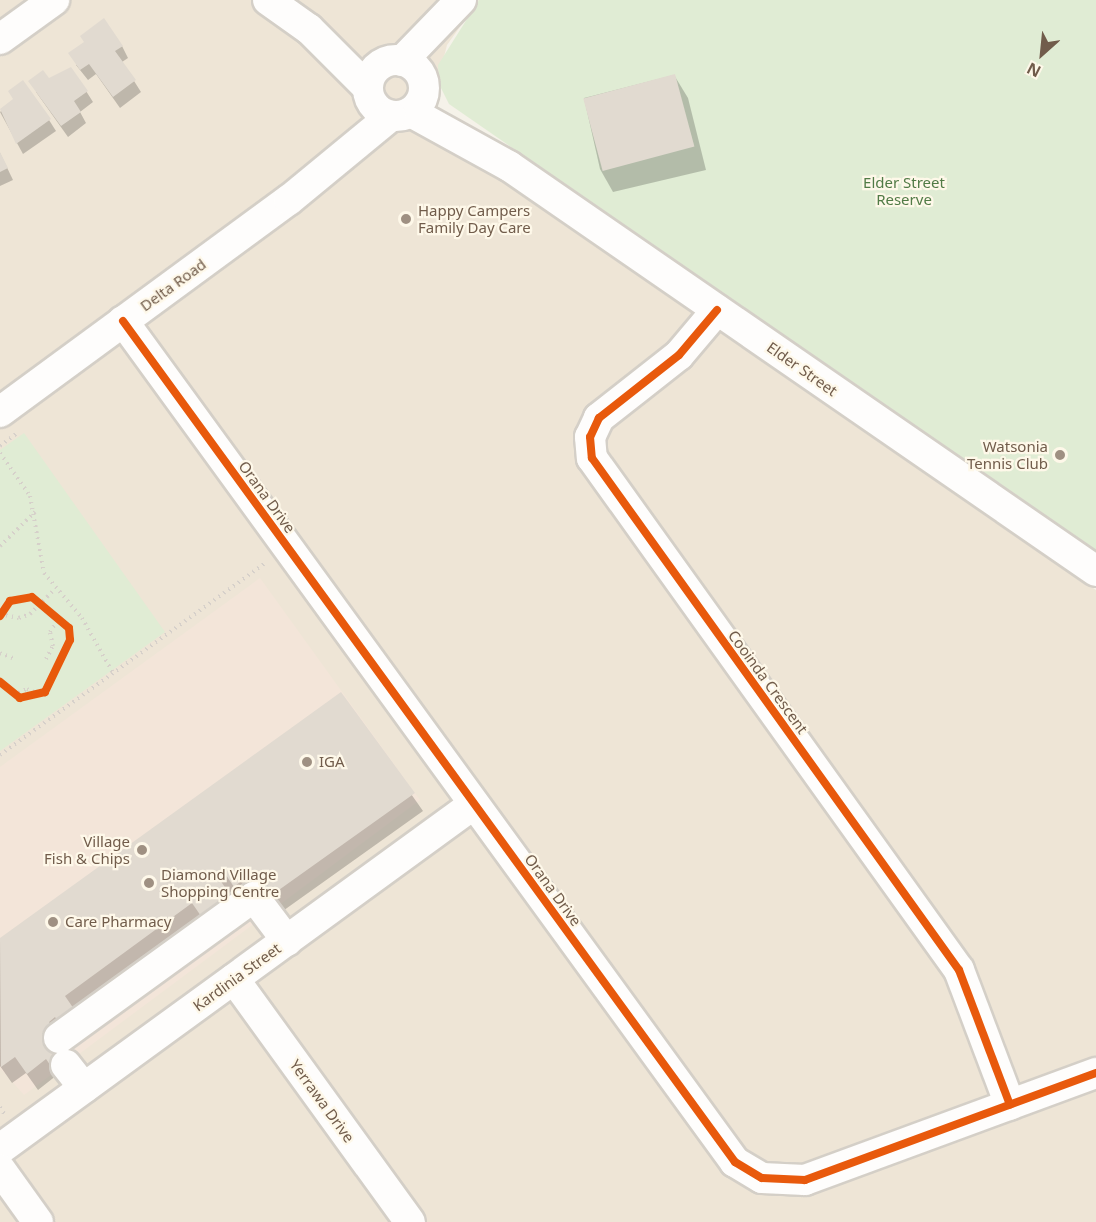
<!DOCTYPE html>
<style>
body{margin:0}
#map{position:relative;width:1096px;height:1222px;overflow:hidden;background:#f5f2e9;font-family:"Noto Sans",sans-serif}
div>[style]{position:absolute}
.residential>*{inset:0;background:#eee5d6}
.commercial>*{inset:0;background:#f3e5d9}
.green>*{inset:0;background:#e0ecd4}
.shadow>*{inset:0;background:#0003}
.building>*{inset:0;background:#e1dad0;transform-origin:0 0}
.path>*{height:4px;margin-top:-2px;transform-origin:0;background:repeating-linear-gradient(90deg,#d6d0ca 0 1.5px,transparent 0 6px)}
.roads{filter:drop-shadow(2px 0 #d4cfc7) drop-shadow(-2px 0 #d4cfc7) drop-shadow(0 2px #d4cfc7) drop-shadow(0 -2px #d4cfc7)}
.minor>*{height:30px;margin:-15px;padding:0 15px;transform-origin:15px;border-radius:15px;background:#fefdfc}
.minor>.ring{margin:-15px;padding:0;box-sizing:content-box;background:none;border:30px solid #fefdfc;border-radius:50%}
.cycleway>*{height:8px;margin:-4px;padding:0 4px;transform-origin:4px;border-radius:4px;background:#e8590c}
.dots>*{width:16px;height:16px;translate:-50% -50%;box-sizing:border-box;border:3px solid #fef8e9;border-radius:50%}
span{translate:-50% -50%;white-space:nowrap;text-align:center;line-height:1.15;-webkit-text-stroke:4.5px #fef8e9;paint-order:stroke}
.park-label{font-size:15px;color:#517b46}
.poi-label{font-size:15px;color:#715c4b}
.left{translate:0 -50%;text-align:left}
.right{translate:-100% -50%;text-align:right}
.street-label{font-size:15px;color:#715c4b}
.north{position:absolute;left:1012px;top:24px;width:60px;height:60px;-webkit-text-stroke:4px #fef8e9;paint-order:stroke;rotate:207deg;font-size:16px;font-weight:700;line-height:24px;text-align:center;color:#715c4b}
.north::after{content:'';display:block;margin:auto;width:21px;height:27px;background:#715c4b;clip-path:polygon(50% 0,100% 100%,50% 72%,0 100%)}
</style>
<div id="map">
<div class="residential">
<div style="clip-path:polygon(0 0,479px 0,447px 45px,431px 109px,473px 160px,1096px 590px,1096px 1222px,0 1222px)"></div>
</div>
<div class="commercial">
<div style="clip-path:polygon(260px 578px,420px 800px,24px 1095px,0 1068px,0 767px)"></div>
</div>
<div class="green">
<div style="clip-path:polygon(479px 0,1096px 0,1096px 553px,449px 104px,439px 84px,438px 65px)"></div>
<div style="clip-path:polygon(24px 433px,165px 632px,0 751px,0 450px)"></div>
</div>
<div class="shadow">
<div style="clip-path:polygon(122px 46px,128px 58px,122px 62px,141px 92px,120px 108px,96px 74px,88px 80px,76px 65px)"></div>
<div style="clip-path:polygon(674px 75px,688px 98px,706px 170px,613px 192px,600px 169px,584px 98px)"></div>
<div style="clip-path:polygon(49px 80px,86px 91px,93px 102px,80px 112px,86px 123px,68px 137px,36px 92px)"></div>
<div style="clip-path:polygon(15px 100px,49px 120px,56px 131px,23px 154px,0 112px)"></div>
<div style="clip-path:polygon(0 153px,13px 180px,0 186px)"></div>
<div style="clip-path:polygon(341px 694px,423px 811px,280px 913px,262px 889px,58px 1038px,57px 1075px,38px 1090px,26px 1073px,12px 1083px,0 1066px,0 940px)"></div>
</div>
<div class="building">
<div style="clip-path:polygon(104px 18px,123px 46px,115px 51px,136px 80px,113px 97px,89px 64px,80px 70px,68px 53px,84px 42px,80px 36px)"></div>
<div style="clip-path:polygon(71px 67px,88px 91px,74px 101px,81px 112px,61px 126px,28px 81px,43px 70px,49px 78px)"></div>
<div style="left:675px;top:74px;width:75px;height:95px;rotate:75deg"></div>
<div style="clip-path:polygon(23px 80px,51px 119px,16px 144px,0 109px,13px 99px,8px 91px)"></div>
<div style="clip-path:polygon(0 152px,8px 168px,0 172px)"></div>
<div style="clip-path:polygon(341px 692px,415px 793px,269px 897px,251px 873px,234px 887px,226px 875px,220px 880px,233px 899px,203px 919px,192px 903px,65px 996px,76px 1012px,59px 1023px,55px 1017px,49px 1022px,74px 1058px,55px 1072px,46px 1059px,27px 1074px,15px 1057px,1px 1067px,0 938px)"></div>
</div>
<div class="path">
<div style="left:0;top:446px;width:20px;rotate:-37deg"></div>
<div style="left:0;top:453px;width:52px;rotate:55.1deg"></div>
<div style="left:30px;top:496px;width:78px;rotate:79.7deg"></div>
<div style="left:44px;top:573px;width:59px;rotate:49.8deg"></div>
<div style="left:82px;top:618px;width:63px;rotate:60.6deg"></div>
<div style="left:0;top:546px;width:49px;rotate:-44.2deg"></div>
<div style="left:0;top:614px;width:19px;rotate:12deg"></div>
<div style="left:19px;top:618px;width:12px;rotate:-20deg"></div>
<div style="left:30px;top:614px;width:34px;rotate:-45deg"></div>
<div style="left:0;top:653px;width:14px;rotate:21deg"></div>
<div style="left:46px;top:659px;width:15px;rotate:-62deg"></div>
<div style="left:53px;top:646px;width:14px;rotate:-102deg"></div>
<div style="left:50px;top:632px;width:17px;rotate:-57deg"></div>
<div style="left:13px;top:695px;width:15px;rotate:-23deg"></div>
<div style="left:27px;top:689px;width:15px;rotate:23deg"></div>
<div style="left:0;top:755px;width:329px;rotate:-35.9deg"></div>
<div style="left:0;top:1107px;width:9px;rotate:58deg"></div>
</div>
<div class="roads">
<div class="minor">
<div style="left:268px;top:0;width:50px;rotate:35.3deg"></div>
<div style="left:309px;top:29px;width:82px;rotate:45deg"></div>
<div style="left:0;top:39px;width:67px;rotate:-35.8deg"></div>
<div class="ring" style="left:368px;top:60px;width:26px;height:26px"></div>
<div style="left:402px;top:61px;width:85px;rotate:-46deg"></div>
<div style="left:411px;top:112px;width:112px;rotate:28.9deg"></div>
<div style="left:509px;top:166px;width:713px;rotate:34.6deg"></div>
<div style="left:717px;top:310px;width:59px;rotate:130.2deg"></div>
<div style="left:679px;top:355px;width:102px;rotate:141.8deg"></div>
<div style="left:599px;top:418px;width:21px;rotate:115deg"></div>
<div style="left:590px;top:437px;width:21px;rotate:85deg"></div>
<div style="left:592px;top:458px;width:630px;rotate:54.37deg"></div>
<div style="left:959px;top:970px;width:144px;rotate:69.3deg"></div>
<div style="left:123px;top:321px;width:1040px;rotate:53.96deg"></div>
<div style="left:735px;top:1162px;width:31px;rotate:31deg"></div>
<div style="left:762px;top:1178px;width:43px;rotate:2.7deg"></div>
<div style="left:805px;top:1180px;width:310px;rotate:-20.2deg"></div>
<div style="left:0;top:412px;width:358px;rotate:-36.3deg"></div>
<div style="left:289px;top:200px;width:132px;rotate:-39.5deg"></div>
<div style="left:234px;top:979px;width:300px;rotate:54.1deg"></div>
<div style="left:59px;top:1038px;width:241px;rotate:-35.9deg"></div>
<div style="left:254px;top:897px;width:55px;rotate:53.1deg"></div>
<div style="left:66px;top:1065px;width:29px;rotate:52deg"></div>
<div style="left:0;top:1149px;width:586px;rotate:-36.05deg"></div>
<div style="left:0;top:1169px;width:65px;rotate:54.4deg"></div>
</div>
</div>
<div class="cycleway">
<div style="left:717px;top:310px;width:59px;rotate:130.2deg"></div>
<div style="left:679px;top:355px;width:102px;rotate:141.8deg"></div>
<div style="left:599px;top:418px;width:21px;rotate:115deg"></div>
<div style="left:590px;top:437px;width:21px;rotate:85deg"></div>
<div style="left:592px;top:458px;width:630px;rotate:54.37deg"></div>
<div style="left:959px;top:970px;width:144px;rotate:69.3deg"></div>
<div style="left:123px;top:321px;width:1040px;rotate:53.96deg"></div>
<div style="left:735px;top:1162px;width:31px;rotate:31deg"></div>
<div style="left:762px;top:1178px;width:43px;rotate:2.7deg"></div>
<div style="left:805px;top:1180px;width:310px;rotate:-20.2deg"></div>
<div style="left:0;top:616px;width:18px;rotate:-56deg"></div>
<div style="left:10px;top:601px;width:22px;rotate:-10deg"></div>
<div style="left:32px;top:597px;width:48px;rotate:40deg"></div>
<div style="left:69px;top:628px;width:12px;rotate:85deg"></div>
<div style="left:70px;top:640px;width:58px;rotate:115.7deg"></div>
<div style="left:45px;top:692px;width:26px;rotate:167deg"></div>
<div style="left:20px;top:698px;width:26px;rotate:-141deg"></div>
</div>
<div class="dots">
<div style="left:406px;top:219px;background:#9f9082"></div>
<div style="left:1060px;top:455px;background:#9f9082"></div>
<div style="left:307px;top:762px;background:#9f9082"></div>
<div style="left:142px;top:850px;background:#9f9082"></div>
<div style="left:149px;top:883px;background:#9f9082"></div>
<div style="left:53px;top:922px;background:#9f9082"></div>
</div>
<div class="park-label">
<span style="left:904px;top:191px">Elder Street<br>Reserve</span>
</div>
<div class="poi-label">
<span class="left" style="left:418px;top:219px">Happy Campers<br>Family Day Care</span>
<span class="right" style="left:1048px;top:455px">Watsonia<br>Tennis Club</span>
<span class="left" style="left:319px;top:762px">IGA</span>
<span class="right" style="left:130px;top:850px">Village<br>Fish &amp; Chips</span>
<span class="left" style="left:161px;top:883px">Diamond Village<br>Shopping Centre</span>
<span class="left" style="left:65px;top:922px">Care Pharmacy</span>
</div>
<div class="street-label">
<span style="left:173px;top:285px;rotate:-36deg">Delta Road</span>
<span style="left:802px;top:369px;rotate:35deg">Elder Street</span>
<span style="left:267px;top:497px;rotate:54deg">Orana Drive</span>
<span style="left:768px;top:682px;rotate:54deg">Cooinda Crescent</span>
<span style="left:553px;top:890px;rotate:54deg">Orana Drive</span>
<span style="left:237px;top:977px;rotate:-36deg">Kardinia Street</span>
<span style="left:322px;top:1101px;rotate:54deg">Yerrawa Drive</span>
</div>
<div class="north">N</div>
</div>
